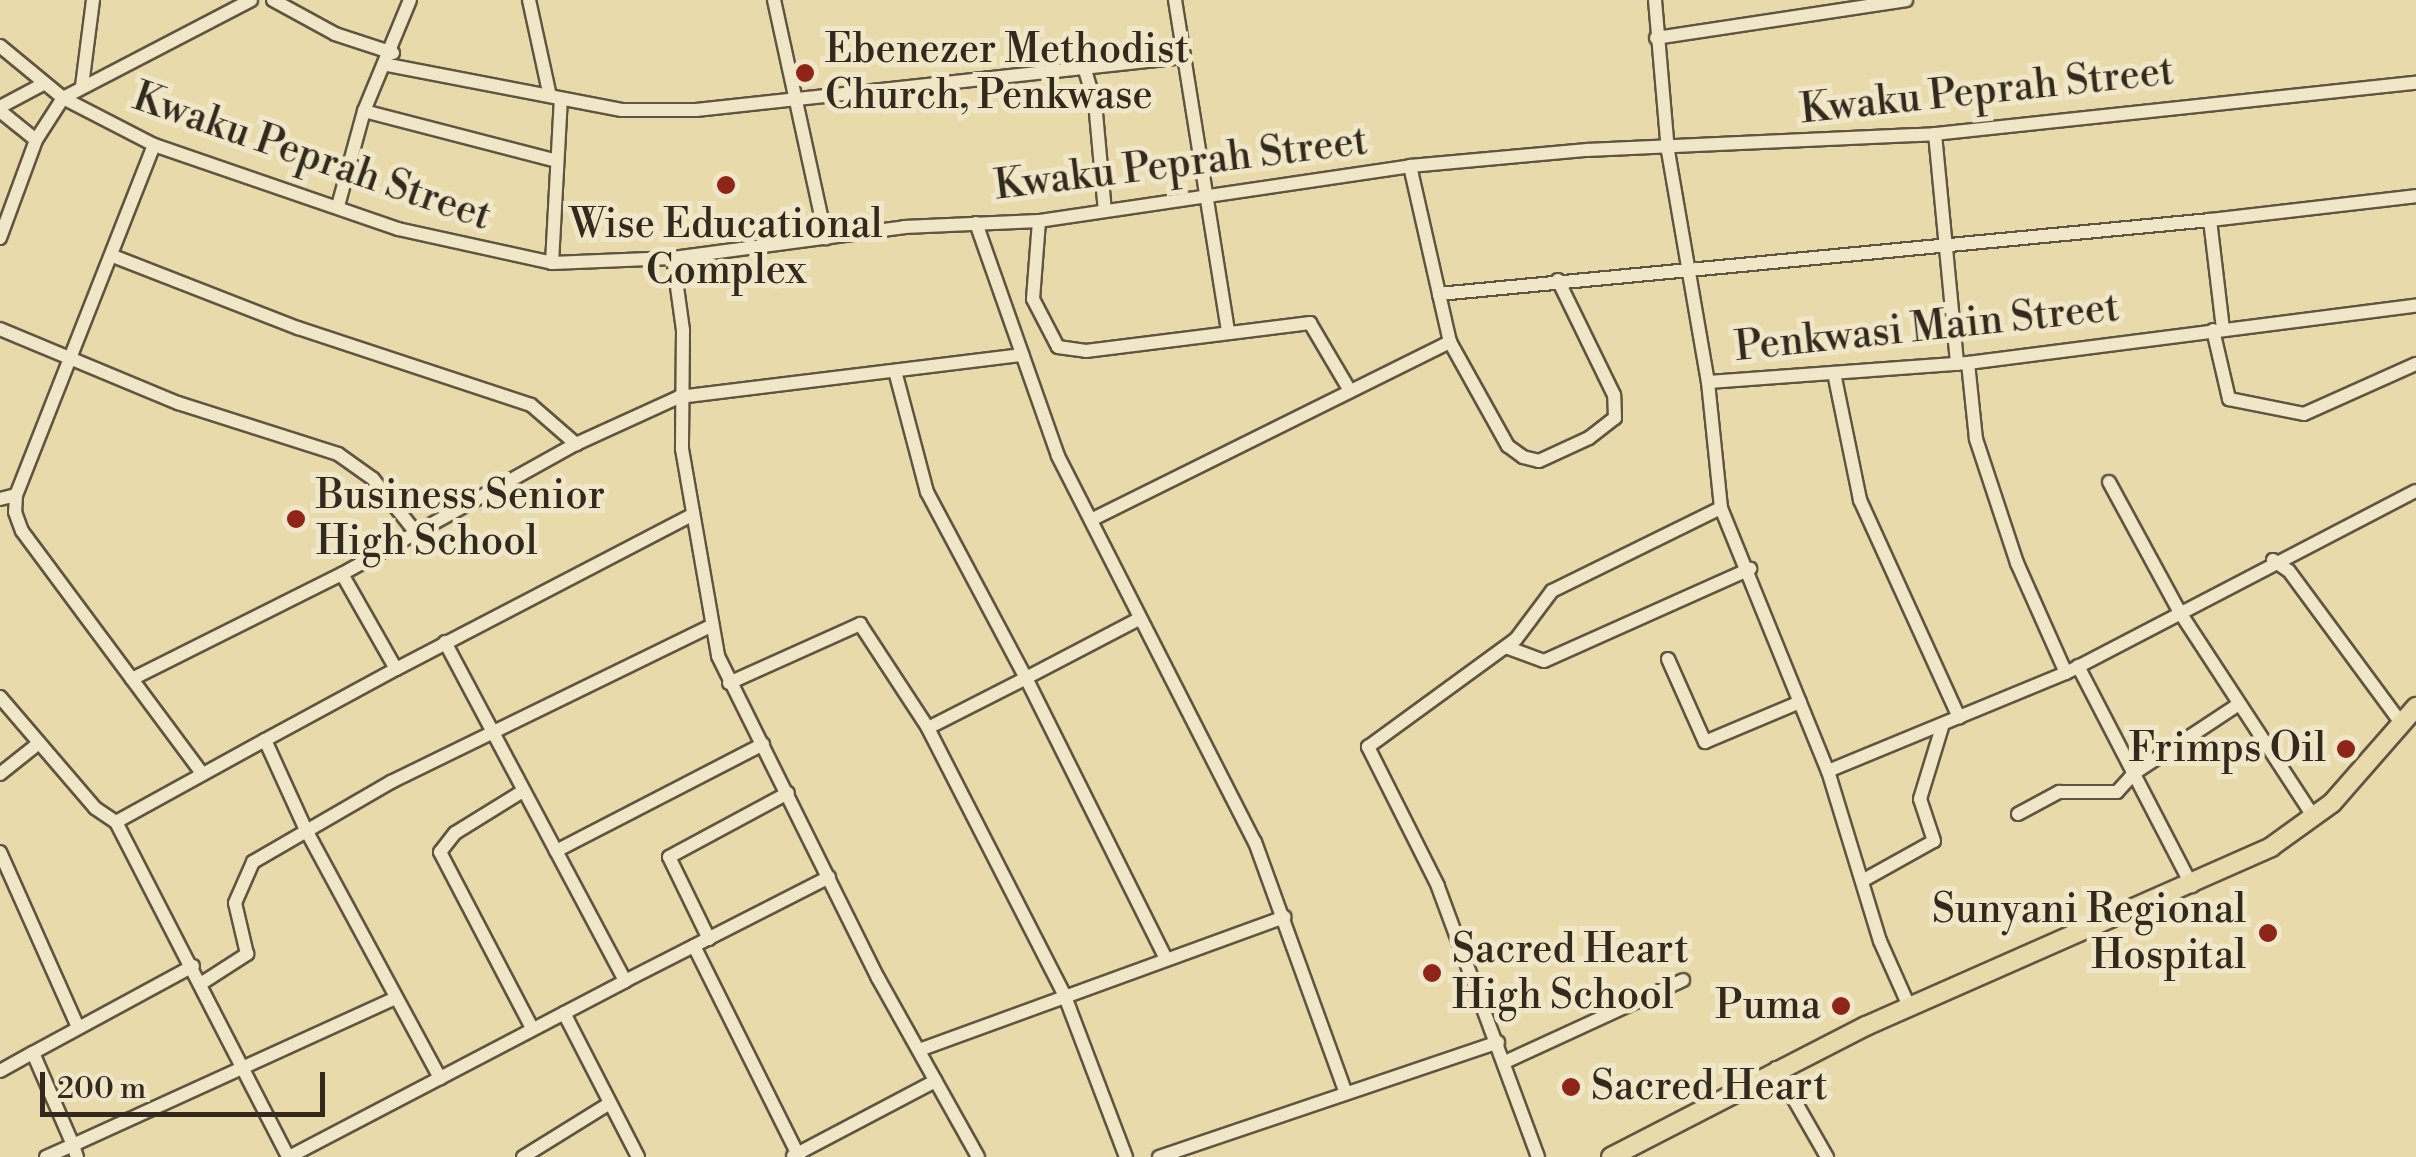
<!DOCTYPE html>
<style>
body{margin:0}
#map{position:relative;width:2416px;height:1157px;overflow:hidden;background:#e8daaa;font-family:"Libre Bodoni",serif}
div>[style]{position:absolute}
.roads{filter:drop-shadow(2px 0 #605540) drop-shadow(-2px 0 #605540) drop-shadow(0 2px #605540) drop-shadow(0 -2px #605540)}
.minor>*{height:12px;margin:-6px;padding:0 6px;transform-origin:6px;border-radius:6px;background:#f0e7c8}
.highway>*{height:18px;margin:-9px;padding:0 9px;transform-origin:9px;border-radius:9px;background:#e8daaa}
.dots>*{width:28px;height:28px;translate:-50% -50%;box-sizing:border-box;border:5px solid #f0e7c8;border-radius:50%}
span{translate:-50% -50%;white-space:nowrap;text-align:center;line-height:1.15;-webkit-text-stroke:10px #f0e7c8;paint-order:stroke}
.poi-label{font-size:40px;color:#33291d}
.left{translate:0 -50%;text-align:left}
.right{translate:-100% -50%;text-align:right}
.street-label{font-size:40px;color:#33291d}
.scale{position:absolute;left:40px;top:1072px;width:285px;height:45px;box-sizing:border-box;border:5px solid #33291d;border-top:0;padding-left:12px;font-size:30px;line-height:35px;white-space:nowrap;color:#33291d;-webkit-text-stroke:8px #f0e7c8;paint-order:stroke}
</style>
<div id="map">
<div class="roads">
<div class="minor">
<div style="left:273px;top:0;width:71px;rotate:28.7deg"></div>
<div style="left:335px;top:34px;width:61px;rotate:18.1deg"></div>
<div style="left:529px;top:0;width:98px;rotate:77.7deg"></div>
<div style="left:774px;top:0;width:244px;rotate:77.7deg"></div>
<div style="left:1175px;top:0;width:336px;rotate:80.9deg"></div>
<div style="left:1655px;top:0;width:152px;rotate:85.1deg"></div>
<div style="left:1668px;top:151px;width:234px;rotate:80.2deg"></div>
<div style="left:1708px;top:382px;width:261px;rotate:-4.2deg"></div>
<div style="left:1968px;top:363px;width:452px;rotate:-7.3deg"></div>
<div style="left:1656px;top:38px;width:253px;rotate:-8.6deg"></div>
<div style="left:0;top:46px;width:82px;rotate:39.5deg"></div>
<div style="left:63px;top:98px;width:102px;rotate:27.3deg"></div>
<div style="left:154px;top:145px;width:258px;rotate:19deg"></div>
<div style="left:398px;top:229px;width:158px;rotate:12.4deg"></div>
<div style="left:552px;top:263px;width:121px;rotate:-2.4deg"></div>
<div style="left:673px;top:258px;width:233px;rotate:-7.6deg"></div>
<div style="left:904px;top:227px;width:135px;rotate:-2.5deg"></div>
<div style="left:1039px;top:221px;width:375px;rotate:-8.4deg"></div>
<div style="left:1410px;top:166px;width:178px;rotate:-5.2deg"></div>
<div style="left:1587px;top:150px;width:348px;rotate:-2.6deg"></div>
<div style="left:1935px;top:134px;width:484px;rotate:-6.1deg"></div>
<div style="left:388px;top:65px;width:238px;rotate:10.9deg"></div>
<div style="left:622px;top:110px;width:74px"></div>
<div style="left:696px;top:110px;width:491px;rotate:-6.2deg"></div>
<div style="left:1084px;top:67px;width:37px;rotate:73deg"></div>
<div style="left:1095px;top:102px;width:109px;rotate:84.8deg"></div>
<div style="left:82px;top:86px;width:87px;rotate:-82.7deg"></div>
<div style="left:0;top:107px;width:49px;rotate:-28.1deg"></div>
<div style="left:0;top:111px;width:46px;rotate:38.9deg"></div>
<div style="left:364px;top:111px;width:120px;rotate:-67.5deg"></div>
<div style="left:1935px;top:134px;width:231px;rotate:84.5deg"></div>
<div style="left:154px;top:145px;width:376px;rotate:111.5deg"></div>
<div style="left:16px;top:495px;width:17px;rotate:93deg"></div>
<div style="left:15px;top:512px;width:20px;rotate:70deg"></div>
<div style="left:22px;top:531px;width:299px;rotate:53.4deg"></div>
<div style="left:1410px;top:166px;width:131px;rotate:77.2deg"></div>
<div style="left:1439px;top:294px;width:775px;rotate:-5.48deg"></div>
<div style="left:338px;top:206px;width:98px;rotate:-74.7deg"></div>
<div style="left:364px;top:111px;width:196px;rotate:14.5deg"></div>
<div style="left:1039px;top:221px;width:78px;rotate:94.4deg"></div>
<div style="left:1033px;top:299px;width:54px;rotate:62.5deg"></div>
<div style="left:1058px;top:347px;width:28px;rotate:8deg"></div>
<div style="left:1086px;top:351px;width:226px;rotate:-7.1deg"></div>
<div style="left:1310px;top:323px;width:79px;rotate:59.5deg"></div>
<div style="left:976px;top:223px;width:247px;rotate:70.6deg"></div>
<div style="left:1058px;top:456px;width:433px;rotate:63deg"></div>
<div style="left:1255px;top:842px;width:267px;rotate:70.1deg"></div>
<div style="left:0;top:238px;width:104px;rotate:-69.8deg"></div>
<div style="left:36px;top:140px;width:50px;rotate:-57.3deg"></div>
<div style="left:63px;top:98px;width:212px;rotate:-27.5deg"></div>
<div style="left:113px;top:256px;width:199px;rotate:21.3deg"></div>
<div style="left:298px;top:328px;width:245px;rotate:18.3deg"></div>
<div style="left:531px;top:405px;width:60px;rotate:40.9deg"></div>
<div style="left:673px;top:258px;width:73px;rotate:82.1deg"></div>
<div style="left:683px;top:330px;width:119px;rotate:90.5deg"></div>
<div style="left:682px;top:449px;width:210px;rotate:80.1deg"></div>
<div style="left:718px;top:656px;width:360px;rotate:63.6deg"></div>
<div style="left:878px;top:978px;width:205px;rotate:60.8deg"></div>
<div style="left:552px;top:263px;width:164px;rotate:-86.9deg"></div>
<div style="left:0;top:329px;width:193px;rotate:22.6deg"></div>
<div style="left:178px;top:403px;width:168px;rotate:17.7deg"></div>
<div style="left:338px;top:454px;width:43px;rotate:35.5deg"></div>
<div style="left:373px;top:479px;width:70px;rotate:51.3deg"></div>
<div style="left:2223px;top:329px;width:110px;rotate:-96.8deg"></div>
<div style="left:2210px;top:220px;width:207px;rotate:-6.6deg"></div>
<div style="left:2213px;top:330px;width:71px;rotate:76.9deg"></div>
<div style="left:2229px;top:399px;width:76px;rotate:11.3deg"></div>
<div style="left:2304px;top:414px;width:123px;rotate:-24.1deg"></div>
<div style="left:1450px;top:342px;width:119px;rotate:60.9deg"></div>
<div style="left:1508px;top:446px;width:19px;rotate:36deg"></div>
<div style="left:1523px;top:457px;width:16px;rotate:14deg"></div>
<div style="left:1539px;top:461px;width:55px;rotate:-24.7deg"></div>
<div style="left:1589px;top:438px;width:33px;rotate:-38deg"></div>
<div style="left:1615px;top:418px;width:23px;rotate:-92deg"></div>
<div style="left:1614px;top:395px;width:128px;rotate:-116deg"></div>
<div style="left:1968px;top:363px;width:76px;rotate:84deg"></div>
<div style="left:1976px;top:439px;width:131px;rotate:71.7deg"></div>
<div style="left:2017px;top:563px;width:120px;rotate:66deg"></div>
<div style="left:895px;top:371px;width:125px;rotate:75.2deg"></div>
<div style="left:927px;top:492px;width:211px;rotate:62deg"></div>
<div style="left:1026px;top:678px;width:127px;rotate:-27.6deg"></div>
<div style="left:1834px;top:373px;width:130px;rotate:78.4deg"></div>
<div style="left:1860px;top:500px;width:239px;rotate:65.5deg"></div>
<div style="left:1708px;top:382px;width:127px;rotate:84.1deg"></div>
<div style="left:1721px;top:508px;width:284px;rotate:67.9deg"></div>
<div style="left:1828px;top:771px;width:178px;rotate:73deg"></div>
<div style="left:1880px;top:941px;width:71px;rotate:66deg"></div>
<div style="left:2109px;top:482px;width:147px;rotate:61.5deg"></div>
<div style="left:2179px;top:611px;width:246px;rotate:56.8deg"></div>
<div style="left:0;top:499px;width:16px;rotate:-14deg"></div>
<div style="left:690px;top:516px;width:331px;rotate:152.5deg"></div>
<div style="left:396px;top:669px;width:109px;rotate:-119.6deg"></div>
<div style="left:342px;top:574px;width:268px;rotate:-29.1deg"></div>
<div style="left:576px;top:444px;width:113px;rotate:-24.5deg"></div>
<div style="left:679px;top:397px;width:346px;rotate:-7deg"></div>
<div style="left:1091px;top:520px;width:401px;rotate:-26.4deg"></div>
<div style="left:1450px;top:342px;width:49px;rotate:-102.9deg"></div>
<div style="left:2273px;top:560px;width:19px;rotate:35deg"></div>
<div style="left:2289px;top:571px;width:189px;rotate:53.6deg"></div>
<div style="left:445px;top:642px;width:384px;rotate:62deg"></div>
<div style="left:625px;top:981px;width:229px;rotate:-27deg"></div>
<div style="left:1506px;top:647px;width:40px;rotate:20.2deg"></div>
<div style="left:1544px;top:661px;width:226px;rotate:-24.1deg"></div>
<div style="left:1668px;top:659px;width:91px;rotate:66deg"></div>
<div style="left:1705px;top:742px;width:103px;rotate:-22.8deg"></div>
<div style="left:2078px;top:666px;width:248px;rotate:62.6deg"></div>
<div style="left:396px;top:669px;width:149px;rotate:151.5deg"></div>
<div style="left:265px;top:740px;width:101px;rotate:65.5deg"></div>
<div style="left:307px;top:832px;width:280px;rotate:61.6deg"></div>
<div style="left:132px;top:679px;width:235px;rotate:-26.6deg"></div>
<div style="left:729px;top:683px;width:144px;rotate:-24.2deg"></div>
<div style="left:860px;top:624px;width:124px;rotate:56.8deg"></div>
<div style="left:0;top:697px;width:146px;rotate:49.4deg"></div>
<div style="left:95px;top:808px;width:25px;rotate:34deg"></div>
<div style="left:265px;top:740px;width:170px;rotate:151.2deg"></div>
<div style="left:116px;top:822px;width:377px;rotate:62.8deg"></div>
<div style="left:1828px;top:771px;width:257px;rotate:-22.4deg"></div>
<div style="left:2066px;top:673px;width:394px;rotate:-27.5deg"></div>
<div style="left:0;top:774px;width:50px;rotate:-38.5deg"></div>
<div style="left:523px;top:791px;width:80px;rotate:148.3deg"></div>
<div style="left:455px;top:833px;width:24px;rotate:128deg"></div>
<div style="left:440px;top:852px;width:199px;rotate:62.4deg"></div>
<div style="left:2018px;top:814px;width:47px;rotate:-28.2deg"></div>
<div style="left:2059px;top:792px;width:58px"></div>
<div style="left:2117px;top:792px;width:24px;rotate:-48deg"></div>
<div style="left:2133px;top:774px;width:127px;rotate:-33.4deg"></div>
<div style="left:556px;top:851px;width:233px;rotate:-27.3deg"></div>
<div style="left:0;top:852px;width:192px;rotate:66deg"></div>
<div style="left:1862px;top:881px;width:82px;rotate:-29.1deg"></div>
<div style="left:1934px;top:841px;width:44px;rotate:-108.4deg"></div>
<div style="left:1920px;top:799px;width:78px;rotate:-73deg"></div>
<div style="left:709px;top:939px;width:91px;rotate:-116deg"></div>
<div style="left:669px;top:857px;width:135px;rotate:-28.3deg"></div>
<div style="left:694px;top:946px;width:236px;rotate:63.5deg"></div>
<div style="left:193px;top:966px;width:182px;rotate:151.5deg"></div>
<div style="left:33px;top:1053px;width:100px;rotate:66.5deg"></div>
<div style="left:73px;top:1145px;width:353px;rotate:-24.5deg"></div>
<div style="left:202px;top:983px;width:54px;rotate:-32.8deg"></div>
<div style="left:247px;top:954px;width:52px;rotate:-103.2deg"></div>
<div style="left:235px;top:903px;width:45px;rotate:-66.3deg"></div>
<div style="left:253px;top:862px;width:160px;rotate:-30.1deg"></div>
<div style="left:391px;top:782px;width:354px;rotate:-26deg"></div>
<div style="left:564px;top:1013px;width:162px;rotate:62.8deg"></div>
<div style="left:919px;top:1050px;width:389px;rotate:-20deg"></div>
<div style="left:1505px;top:1062px;width:196px;rotate:-24.7deg"></div>
<div style="left:1776px;top:1068px;width:103px;rotate:60.2deg"></div>
<div style="left:0;top:1071px;width:38px;rotate:-29deg"></div>
<div style="left:793px;top:1156px;width:161px;rotate:-27.8deg"></div>
<div style="left:46px;top:1157px;width:30px;rotate:-24deg"></div>
<div style="left:73px;top:1145px;width:13px;rotate:72deg"></div>
<div style="left:289px;top:1157px;width:379px;rotate:-27.6deg"></div>
<div style="left:523px;top:1157px;width:102px;rotate:-31.8deg"></div>
<div style="left:1126px;top:1157px;width:172px;rotate:-110.8deg"></div>
<div style="left:1065px;top:996px;width:301px;rotate:-117.1deg"></div>
<div style="left:928px;top:728px;width:110px;rotate:-27deg"></div>
<div style="left:1026px;top:678px;width:314px;rotate:63.5deg"></div>
<div style="left:1159px;top:1157px;width:358px;rotate:-18.7deg"></div>
<div style="left:1538px;top:1157px;width:289px;rotate:-110.3deg"></div>
<div style="left:1438px;top:886px;width:156px;rotate:-116.7deg"></div>
<div style="left:1368px;top:747px;width:183px;rotate:-36.1deg"></div>
<div style="left:1516px;top:639px;width:60px;rotate:-53.1deg"></div>
<div style="left:1552px;top:591px;width:188px;rotate:-26.2deg"></div>
</div>
<div class="highway">
<div style="left:1611px;top:1157px;width:287px;rotate:-27.2deg"></div>
<div style="left:1866px;top:1026px;width:443px;rotate:-23.8deg"></div>
<div style="left:2271px;top:847px;width:75px;rotate:-35.8deg"></div>
<div style="left:2332px;top:803px;width:128px;rotate:-48.8deg"></div>
</div>
</div>
<div class="dots">
<div style="left:805px;top:73px;background:#8f2418"></div>
<div style="left:726px;top:185px;background:#8f2418"></div>
<div style="left:296px;top:519px;background:#8f2418"></div>
<div style="left:2346px;top:749px;background:#8f2418"></div>
<div style="left:2268px;top:933px;background:#8f2418"></div>
<div style="left:1432px;top:973px;background:#8f2418"></div>
<div style="left:1841px;top:1006px;background:#8f2418"></div>
<div style="left:1571px;top:1087px;background:#8f2418"></div>
</div>
<div class="poi-label">
<span class="left" style="left:825px;top:73px">Ebenezer Methodist<br>Church, Penkwase</span>
<span style="left:726px;top:248px">Wise Educational<br>Complex</span>
<span class="left" style="left:316px;top:519px">Business Senior<br>High School</span>
<span class="right" style="left:2326px;top:749px">Frimps Oil</span>
<span class="right" style="left:2246px;top:933px">Sunyani Regional<br>Hospital</span>
<span class="left" style="left:1452px;top:973px">Sacred Heart<br>High School</span>
<span class="right" style="left:1821px;top:1006px">Puma</span>
<span class="left" style="left:1591px;top:1087px">Sacred Heart</span>
</div>
<div class="street-label">
<span style="left:1987px;top:91px;rotate:-6deg">Kwaku Peprah Street</span>
<span style="left:312px;top:157px;rotate:19deg">Kwaku Peprah Street</span>
<span style="left:1181px;top:164px;rotate:-7deg">Kwaku Peprah Street</span>
<span style="left:1927px;top:328px;rotate:-6deg">Penkwasi Main Street</span>
</div>
<div class="scale">200 m</div>
</div>
